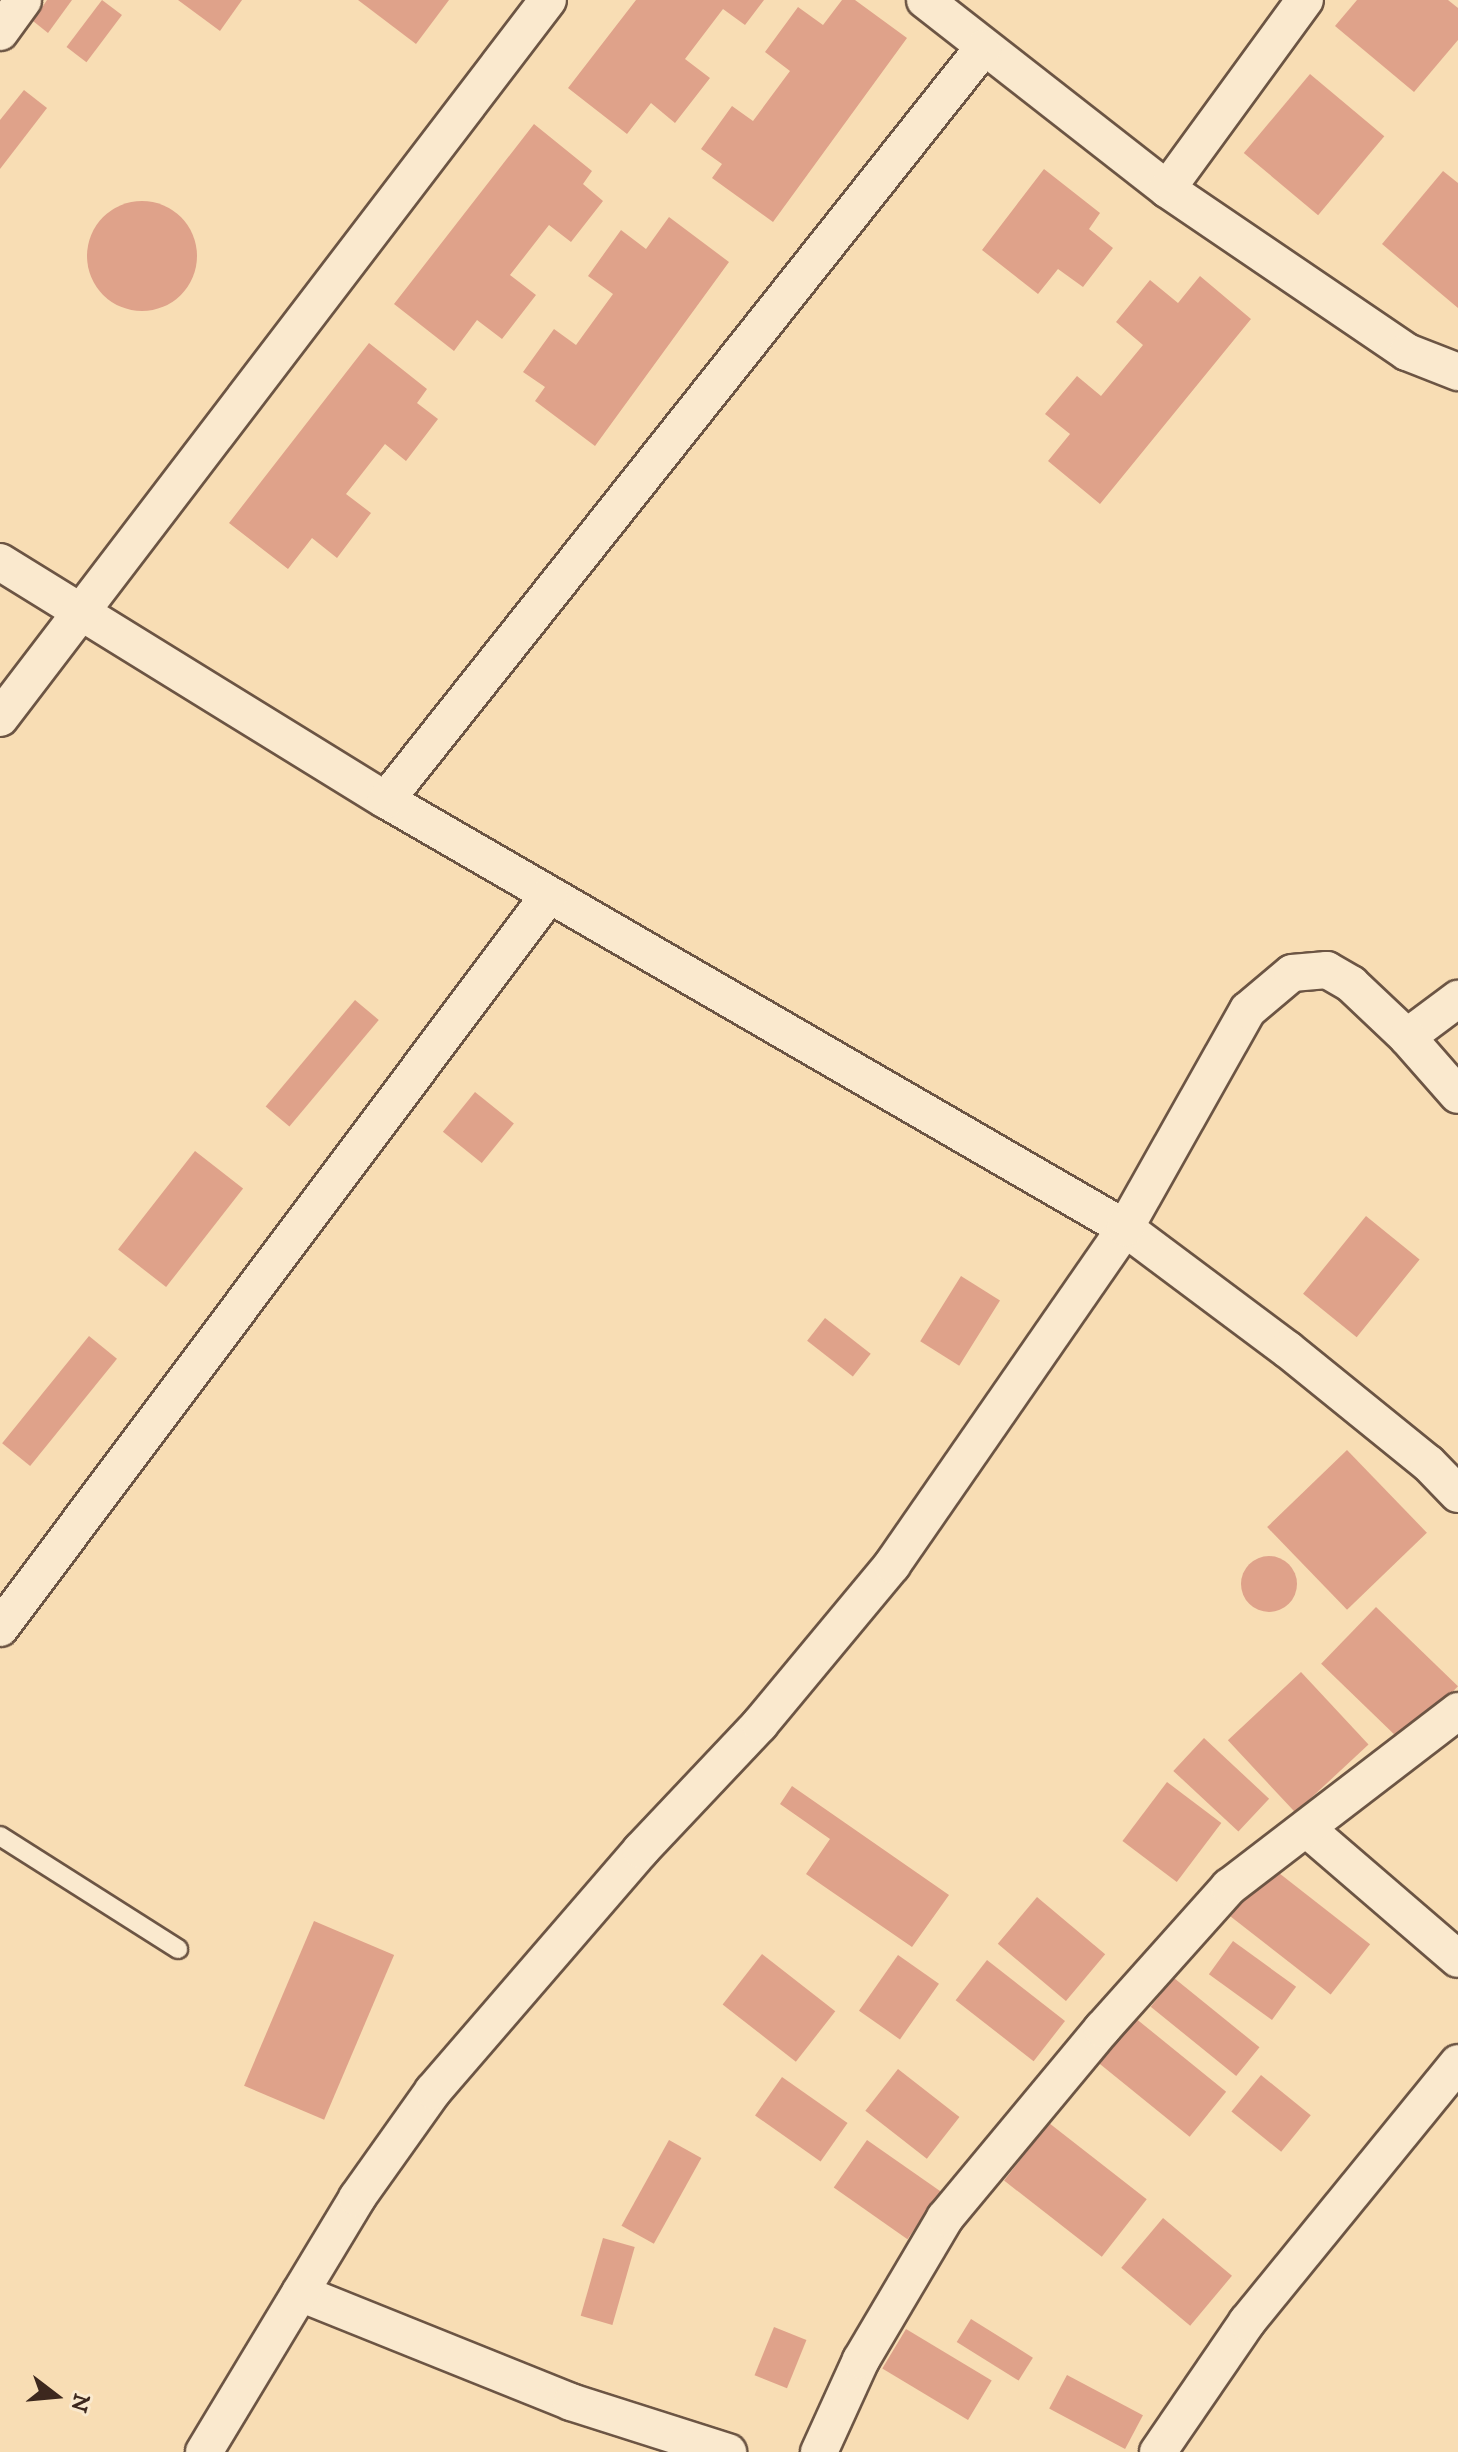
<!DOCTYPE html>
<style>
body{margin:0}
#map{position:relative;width:1458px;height:2452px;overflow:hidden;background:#f8ddb4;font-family:"IM FELL DW Pica",serif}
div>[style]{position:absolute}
.building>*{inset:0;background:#dfa28a;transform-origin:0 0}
.round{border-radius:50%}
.roads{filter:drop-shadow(2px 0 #6c5544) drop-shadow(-2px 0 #6c5544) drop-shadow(0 2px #6c5544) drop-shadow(0 -2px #6c5544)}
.service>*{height:18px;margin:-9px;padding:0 9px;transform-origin:9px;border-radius:9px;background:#fae9ce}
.minor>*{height:36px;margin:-18px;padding:0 18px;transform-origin:18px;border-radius:18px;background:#fae9ce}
span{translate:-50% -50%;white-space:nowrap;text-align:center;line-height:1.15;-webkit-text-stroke:6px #fae9ce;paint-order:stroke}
.north{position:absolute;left:16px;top:2356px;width:80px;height:80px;-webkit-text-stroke:6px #fae9ce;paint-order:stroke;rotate:106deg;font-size:22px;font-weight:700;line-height:32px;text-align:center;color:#3d281e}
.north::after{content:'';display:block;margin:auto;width:28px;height:36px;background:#3d281e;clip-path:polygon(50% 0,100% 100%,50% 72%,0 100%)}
</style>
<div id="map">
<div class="building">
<div style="clip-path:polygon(47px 0,72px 0,48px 33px,33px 21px)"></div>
<div style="left:102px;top:0;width:25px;height:59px;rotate:37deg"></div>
<div style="clip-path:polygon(178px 0,242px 0,220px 31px)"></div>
<div style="clip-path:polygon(358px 0,449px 0,416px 44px)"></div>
<div style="clip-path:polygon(636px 0,764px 0,745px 25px,723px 9px,685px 59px,710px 78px,675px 123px,651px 103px,627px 134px,568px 88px)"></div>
<div style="clip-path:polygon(842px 0,855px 0,907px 38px,773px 222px,712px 178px,722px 164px,701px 149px,732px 106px,753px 121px,790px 71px,765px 52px,798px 7px,823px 25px)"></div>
<div style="clip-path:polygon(1357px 0,1448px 0,1458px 8px,1458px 40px,1414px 92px,1335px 26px)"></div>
<div style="left:1310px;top:74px;width:97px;height:103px;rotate:40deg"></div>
<div style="clip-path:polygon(24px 90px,47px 108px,0 169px,0 120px)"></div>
<div style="clip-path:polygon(534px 124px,592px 171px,583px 184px,603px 201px,571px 242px,549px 225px,510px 275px,536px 295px,502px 339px,477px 320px,454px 351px,394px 304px)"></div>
<div style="clip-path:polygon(1044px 169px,1100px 213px,1089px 229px,1113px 248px,1083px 287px,1058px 269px,1038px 294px,982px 250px)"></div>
<div style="clip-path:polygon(1443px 171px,1458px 183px,1458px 308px,1382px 244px)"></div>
<div class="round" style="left:87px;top:201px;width:110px;height:110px"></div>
<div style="clip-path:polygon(669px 217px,729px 262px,595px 446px,535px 401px,545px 387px,523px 372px,554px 329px,576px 345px,613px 294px,588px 276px,621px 230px,646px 249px)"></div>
<div style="clip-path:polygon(1200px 276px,1251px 319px,1100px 504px,1048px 461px,1070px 434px,1045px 414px,1077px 376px,1101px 396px,1143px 345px,1116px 322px,1150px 280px,1178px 303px)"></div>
<div style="clip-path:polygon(369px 343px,427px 389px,417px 403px,438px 419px,406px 461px,385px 444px,346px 494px,371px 513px,337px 558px,312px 538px,288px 569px,229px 523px)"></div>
<div style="left:355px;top:1000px;width:31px;height:139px;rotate:40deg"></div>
<div style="left:475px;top:1092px;width:50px;height:51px;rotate:39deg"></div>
<div style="left:195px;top:1151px;width:61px;height:125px;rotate:38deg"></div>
<div style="left:1366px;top:1216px;width:69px;height:100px;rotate:39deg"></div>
<div style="left:961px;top:1276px;width:46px;height:77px;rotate:32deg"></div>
<div style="left:825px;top:1318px;width:58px;height:29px;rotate:38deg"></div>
<div style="left:89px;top:1336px;width:36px;height:138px;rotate:39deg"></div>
<div style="left:1347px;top:1450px;width:115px;height:111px;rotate:46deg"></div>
<div class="round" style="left:1241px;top:1556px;width:56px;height:56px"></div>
<div style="left:1376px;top:1607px;width:114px;height:79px;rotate:44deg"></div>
<div style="left:1301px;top:1672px;width:99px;height:100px;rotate:47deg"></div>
<div style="left:1204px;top:1738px;width:89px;height:45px;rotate:43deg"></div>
<div style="left:1167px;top:1782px;width:68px;height:74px;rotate:37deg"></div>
<div style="clip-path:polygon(792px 1786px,949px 1895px,912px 1947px,806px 1874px,830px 1839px,780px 1804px)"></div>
<div style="left:1270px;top:1866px;width:127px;height:64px;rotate:38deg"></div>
<div style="left:1037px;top:1897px;width:89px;height:61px;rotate:40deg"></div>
<div style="left:314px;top:1921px;width:87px;height:179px;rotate:23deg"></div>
<div style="left:1233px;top:1941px;width:78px;height:41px;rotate:36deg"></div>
<div style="left:762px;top:1954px;width:93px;height:64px;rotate:38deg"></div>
<div style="left:898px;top:1955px;width:50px;height:68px;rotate:35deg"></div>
<div style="left:987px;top:1960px;width:99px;height:51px;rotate:38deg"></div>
<div style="left:1174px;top:1978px;width:110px;height:37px;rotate:39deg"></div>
<div style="left:1129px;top:2013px;width:125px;height:58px;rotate:39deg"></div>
<div style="left:898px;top:2069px;width:78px;height:53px;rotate:38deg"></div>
<div style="left:1261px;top:2075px;width:64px;height:47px;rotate:39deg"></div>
<div style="left:782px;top:2077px;width:80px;height:47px;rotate:35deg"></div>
<div style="left:1049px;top:2123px;width:124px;height:73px;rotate:38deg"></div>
<div style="left:669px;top:2140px;width:37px;height:98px;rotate:29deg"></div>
<div style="left:867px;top:2140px;width:90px;height:58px;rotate:35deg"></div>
<div style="left:1163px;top:2218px;width:90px;height:65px;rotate:40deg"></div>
<div style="left:603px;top:2238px;width:33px;height:81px;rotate:16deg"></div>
<div style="left:971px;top:2319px;width:73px;height:27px;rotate:32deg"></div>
<div style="left:774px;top:2327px;width:35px;height:52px;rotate:22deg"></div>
<div style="left:906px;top:2329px;width:100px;height:46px;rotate:31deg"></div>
<div style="left:1067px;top:2375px;width:86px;height:38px;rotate:28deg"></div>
</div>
<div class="roads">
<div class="service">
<div style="left:0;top:1836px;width:211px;rotate:32.4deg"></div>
</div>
<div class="minor">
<div style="left:925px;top:0;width:307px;rotate:38deg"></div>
<div style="left:1167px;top:189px;width:290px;rotate:34.2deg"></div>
<div style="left:1407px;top:352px;width:55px;rotate:21.4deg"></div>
<div style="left:0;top:32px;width:39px;rotate:-54deg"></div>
<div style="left:1167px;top:189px;width:234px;rotate:-53.9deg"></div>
<div style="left:0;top:562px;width:453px;rotate:31.7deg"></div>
<div style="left:386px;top:800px;width:854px;rotate:30.08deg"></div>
<div style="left:1125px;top:1228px;width:202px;rotate:36.8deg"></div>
<div style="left:1287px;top:1349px;width:181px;rotate:39deg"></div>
<div style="left:1428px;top:1463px;width:43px;rotate:45.9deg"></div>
<div style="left:0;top:718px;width:903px;rotate:-52.65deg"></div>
<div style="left:386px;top:800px;width:960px;rotate:-51.55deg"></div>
<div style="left:1407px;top:1037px;width:64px;rotate:-36.7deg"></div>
<div style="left:0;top:1628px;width:916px;rotate:-53.17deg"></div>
<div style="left:1307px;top:1829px;width:199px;rotate:40.7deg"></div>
<div style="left:300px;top:2293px;width:292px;rotate:21.9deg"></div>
<div style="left:571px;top:2402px;width:165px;rotate:17.7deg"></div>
<div style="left:204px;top:2452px;width:297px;rotate:-58.9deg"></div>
<div style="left:357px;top:2198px;width:131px;rotate:-54.6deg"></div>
<div style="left:433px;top:2091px;width:318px;rotate:-49.2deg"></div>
<div style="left:641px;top:1850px;width:173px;rotate:-46.6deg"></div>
<div style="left:760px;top:1724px;width:207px;rotate:-50.3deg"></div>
<div style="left:892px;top:1565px;width:410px;rotate:-55.3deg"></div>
<div style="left:1125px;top:1228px;width:250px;rotate:-60.6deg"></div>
<div style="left:1248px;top:1010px;width:57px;rotate:-40.1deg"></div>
<div style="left:1292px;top:973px;width:35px;rotate:-5deg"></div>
<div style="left:1327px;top:970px;width:28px;rotate:30deg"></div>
<div style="left:1351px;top:984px;width:77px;rotate:43.4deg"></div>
<div style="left:1407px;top:1037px;width:77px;rotate:48.7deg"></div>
<div style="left:819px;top:2452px;width:101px;rotate:-65.5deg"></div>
<div style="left:861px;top:2360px;width:165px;rotate:-59.4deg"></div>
<div style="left:945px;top:2218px;width:246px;rotate:-50.3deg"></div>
<div style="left:1102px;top:2029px;width:191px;rotate:-48.2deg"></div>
<div style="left:1229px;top:1887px;width:289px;rotate:-37.5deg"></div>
<div style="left:1158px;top:2452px;width:158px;rotate:-55.6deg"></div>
<div style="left:1247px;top:2322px;width:334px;rotate:-50.8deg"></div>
</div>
</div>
<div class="north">N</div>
</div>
